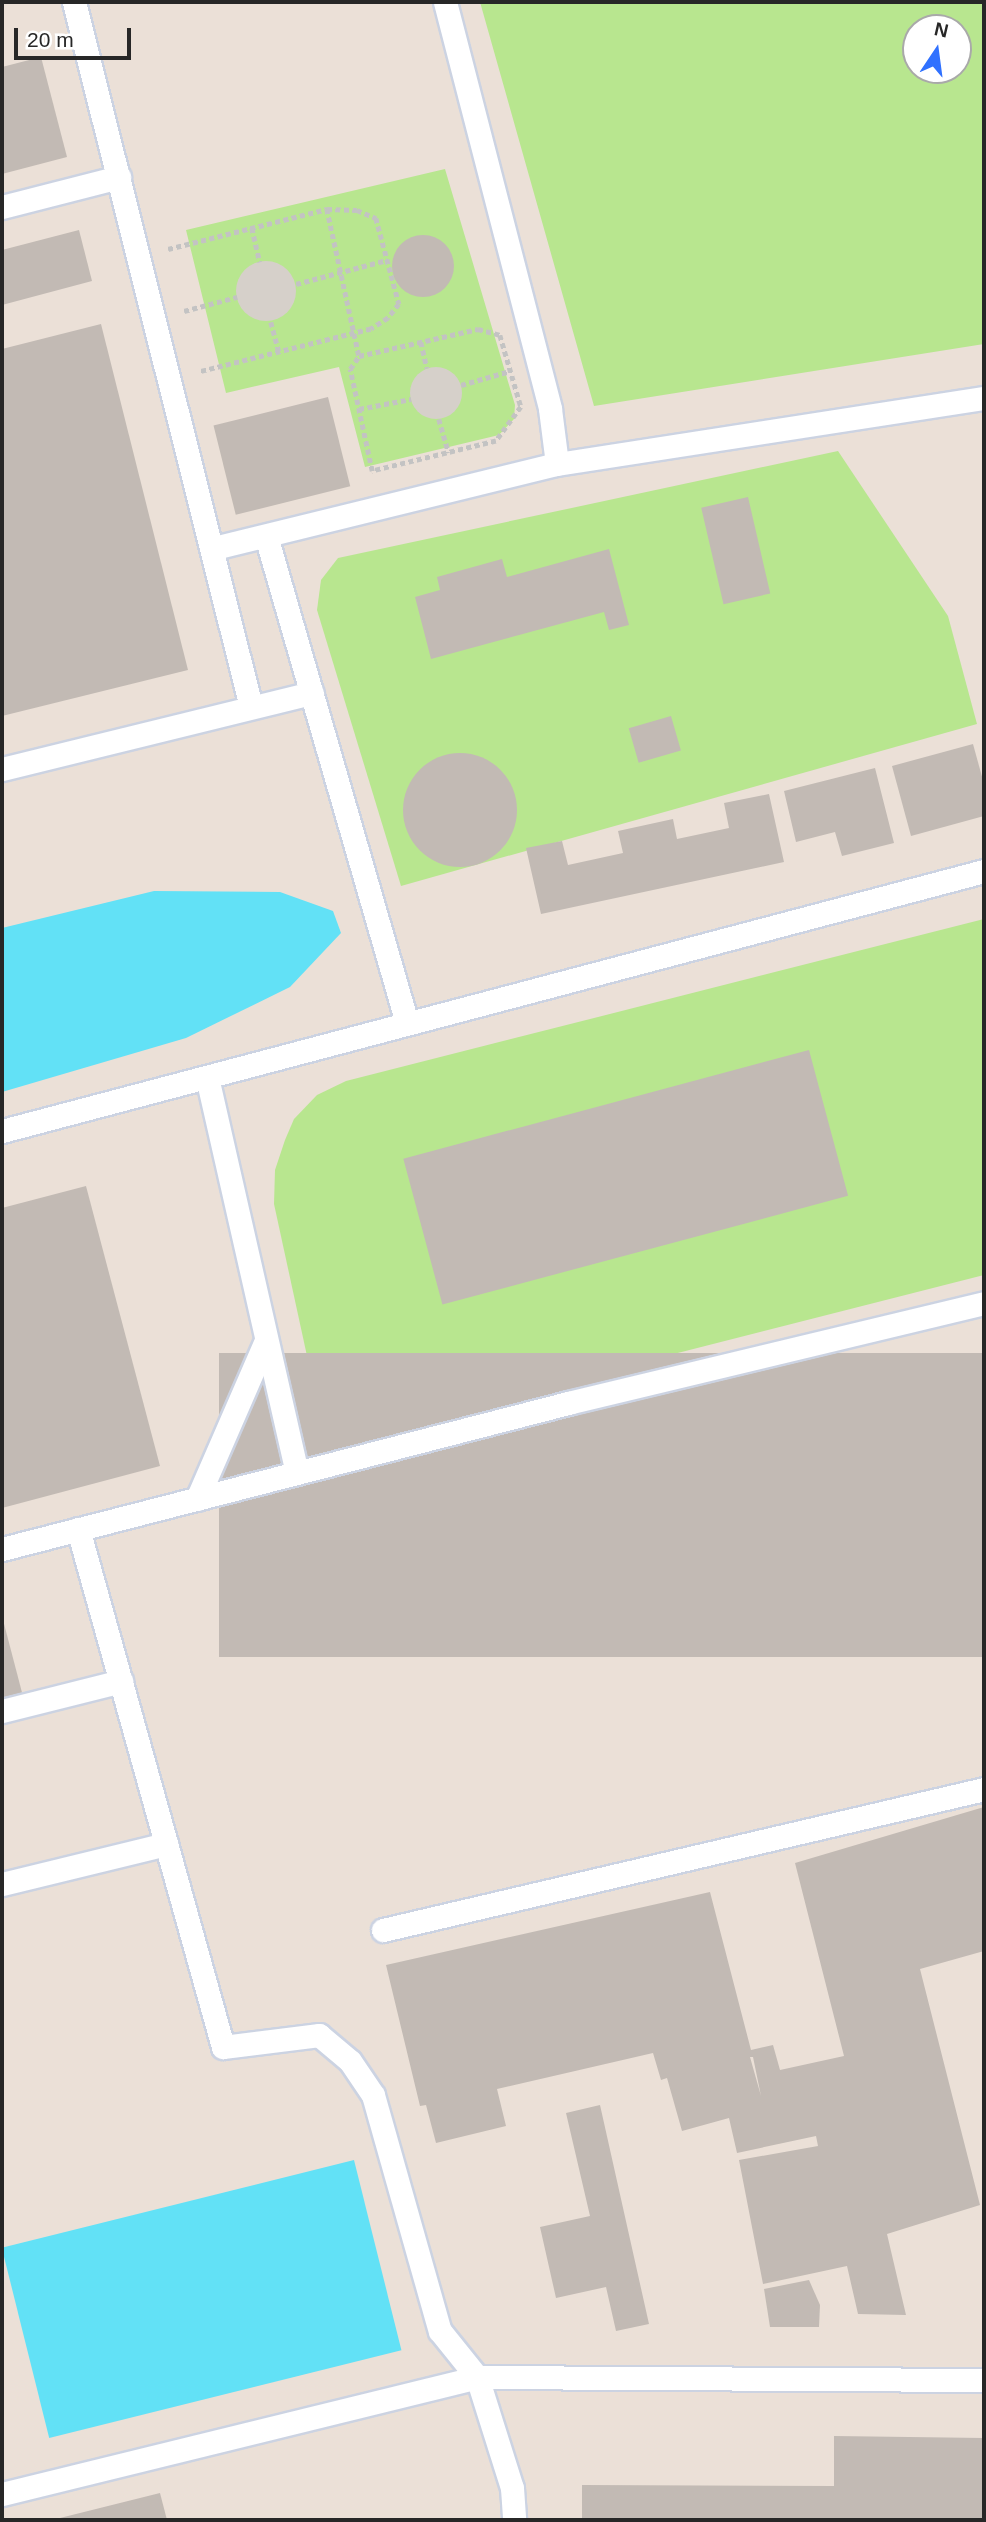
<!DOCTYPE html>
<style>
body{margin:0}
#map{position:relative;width:986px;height:2522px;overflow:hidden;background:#ebe0d7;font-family:Arial,sans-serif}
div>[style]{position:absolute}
.green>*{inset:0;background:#b8e68f}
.plaza>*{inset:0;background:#d6d0ca}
.round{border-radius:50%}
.water>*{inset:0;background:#62e1f6;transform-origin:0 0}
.building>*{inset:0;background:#c2bab4;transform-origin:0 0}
.path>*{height:4.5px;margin-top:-2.25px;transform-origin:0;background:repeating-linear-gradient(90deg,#c3c3c3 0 5px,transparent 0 8.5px)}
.roads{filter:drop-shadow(2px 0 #ccd3e2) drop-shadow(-2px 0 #ccd3e2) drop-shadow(0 2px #ccd3e2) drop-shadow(0 -2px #ccd3e2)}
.service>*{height:23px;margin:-11.5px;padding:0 11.5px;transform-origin:11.5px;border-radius:11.5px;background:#fff}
span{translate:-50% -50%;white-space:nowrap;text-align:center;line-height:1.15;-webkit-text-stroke:5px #fff;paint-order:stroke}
.frame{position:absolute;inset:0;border:4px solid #272727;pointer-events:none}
.north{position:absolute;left:902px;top:14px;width:70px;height:70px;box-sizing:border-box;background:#fff;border:2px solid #a9a9a9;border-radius:50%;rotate:13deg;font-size:19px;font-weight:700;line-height:28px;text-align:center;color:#272727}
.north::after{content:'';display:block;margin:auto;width:24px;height:32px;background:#3071ff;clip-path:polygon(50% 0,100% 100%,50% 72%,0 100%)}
.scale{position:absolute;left:14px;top:28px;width:117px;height:32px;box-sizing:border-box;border:4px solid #272727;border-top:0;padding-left:9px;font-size:21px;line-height:24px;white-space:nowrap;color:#272727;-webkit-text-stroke:5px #fff;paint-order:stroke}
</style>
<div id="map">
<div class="green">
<div style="clip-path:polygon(evenodd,480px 2px,984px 2px,984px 344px,594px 406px,480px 2px,916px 28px,958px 28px,958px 70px,916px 70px,916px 28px)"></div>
<div style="clip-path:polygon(445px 169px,515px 405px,514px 419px,499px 435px,365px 467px,339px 367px,226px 393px,186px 230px)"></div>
<div style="clip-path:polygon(838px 451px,948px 616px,977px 724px,401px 886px,317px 610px,321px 580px,338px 558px)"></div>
<div style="clip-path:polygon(984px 919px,984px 1275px,340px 1439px,322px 1425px,274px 1204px,275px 1170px,285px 1140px,294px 1119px,317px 1095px,346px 1081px)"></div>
</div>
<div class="plaza">
<div class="round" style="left:236px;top:261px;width:60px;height:60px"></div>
<div class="round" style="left:410px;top:367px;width:52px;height:52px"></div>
</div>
<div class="water">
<div style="clip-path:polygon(154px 891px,280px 892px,333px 911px,341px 933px,290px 987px,186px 1038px,2px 1092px,2px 928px)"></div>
<div style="left:354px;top:2160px;width:196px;height:363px;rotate:76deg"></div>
</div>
<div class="building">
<div style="clip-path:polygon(41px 57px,67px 157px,2px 174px,2px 67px)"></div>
<div style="clip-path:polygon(79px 230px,92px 281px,2px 305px,2px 250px)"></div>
<div class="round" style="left:392px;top:235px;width:62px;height:62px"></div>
<div style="clip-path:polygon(101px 324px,188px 670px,2px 716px,2px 349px)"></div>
<div style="left:328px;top:397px;width:92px;height:118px;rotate:76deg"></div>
<div style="left:748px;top:497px;width:99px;height:48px;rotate:77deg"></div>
<div style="clip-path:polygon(609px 549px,629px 625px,609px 630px,604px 612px,431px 659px,415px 597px,440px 590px,437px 577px,502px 559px,507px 577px)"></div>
<div style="left:671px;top:716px;width:36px;height:44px;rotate:74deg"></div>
<div style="clip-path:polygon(973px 744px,984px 784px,984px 816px,911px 836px,892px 766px)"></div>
<div class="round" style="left:403px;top:753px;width:114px;height:114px"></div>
<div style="clip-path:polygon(875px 768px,894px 843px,842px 856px,835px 832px,796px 842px,784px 791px)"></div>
<div style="clip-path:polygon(769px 794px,784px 862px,541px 914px,526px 848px,562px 841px,568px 865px,623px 853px,618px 831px,673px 819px,677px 839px,729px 828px,724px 803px)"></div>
<div style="left:809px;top:1050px;width:151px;height:420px;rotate:75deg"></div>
<div style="clip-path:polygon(86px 1186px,160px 1466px,2px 1508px,2px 1208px)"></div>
<div style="left:984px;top:1353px;width:304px;height:765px;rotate:90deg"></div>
<div style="clip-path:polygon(2px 1616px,25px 1704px,2px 1709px)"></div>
<div style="clip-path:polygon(evenodd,984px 1807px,984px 1951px,920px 1969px,980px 2205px,887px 2234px,906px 2315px,858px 2314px,847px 2266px,763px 2284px,739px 2160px,818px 2146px,816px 2136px,737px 2153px,729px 2118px,682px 2131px,667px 2078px,661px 2080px,653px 2053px,497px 2089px,506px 2126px,436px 2143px,426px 2105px,420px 2106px,386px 1965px,710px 1892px,751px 2050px,773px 2045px,780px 2070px,844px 2056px,795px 1863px,984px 1807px,750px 2057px,753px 2057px,761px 2096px,750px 2057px)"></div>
<div style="clip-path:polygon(600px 2105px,649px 2324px,616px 2331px,606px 2287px,556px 2298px,540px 2227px,590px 2216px,566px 2113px)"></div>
<div style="clip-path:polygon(809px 2280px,820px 2305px,819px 2327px,770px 2327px,764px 2289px)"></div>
<div style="clip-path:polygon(834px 2436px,984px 2438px,984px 2520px,582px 2520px,582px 2485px,834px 2486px)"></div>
<div style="clip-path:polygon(160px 2493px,167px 2520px,57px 2520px,56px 2519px)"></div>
</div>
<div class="path">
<div style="left:327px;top:209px;width:150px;rotate:77.7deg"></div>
<div style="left:252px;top:228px;width:35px;rotate:77deg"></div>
<div style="left:168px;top:249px;width:164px;rotate:-14.1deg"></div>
<div style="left:327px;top:209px;width:30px;rotate:2deg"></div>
<div style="left:357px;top:210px;width:21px;rotate:23deg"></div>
<div style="left:376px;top:218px;width:89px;rotate:75deg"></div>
<div style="left:399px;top:304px;width:18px;rotate:128deg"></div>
<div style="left:388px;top:318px;width:20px;rotate:147deg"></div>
<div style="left:371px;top:329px;width:177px;rotate:166deg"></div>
<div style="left:296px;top:284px;width:94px;rotate:-14.8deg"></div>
<div style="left:184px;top:311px;width:55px;rotate:-14.8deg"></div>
<div style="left:271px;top:322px;width:31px;rotate:75deg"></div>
<div style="left:478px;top:329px;width:23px;rotate:15deg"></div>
<div style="left:500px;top:335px;width:75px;rotate:73.7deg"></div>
<div style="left:521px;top:407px;width:42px;rotate:126.3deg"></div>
<div style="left:496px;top:441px;width:128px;rotate:166.4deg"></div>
<div style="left:372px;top:471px;width:104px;rotate:-102.2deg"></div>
<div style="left:350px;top:369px;width:16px;rotate:-55deg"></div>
<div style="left:359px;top:356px;width:122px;rotate:-12.8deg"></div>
<div style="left:421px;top:342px;width:27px;rotate:77deg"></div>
<div style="left:461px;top:385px;width:51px;rotate:-15.9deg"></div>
<div style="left:359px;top:409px;width:53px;rotate:-10.9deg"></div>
<div style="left:439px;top:419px;width:35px;rotate:74deg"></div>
</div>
<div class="roads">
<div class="service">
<div style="left:74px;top:2px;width:727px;rotate:75.91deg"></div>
<div style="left:445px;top:2px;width:420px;rotate:75.5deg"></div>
<div style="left:550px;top:409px;width:55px;rotate:82.7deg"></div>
<div style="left:2px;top:207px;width:121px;rotate:-14.4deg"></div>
<div style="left:266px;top:536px;width:507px;rotate:73.85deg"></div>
<div style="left:214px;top:548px;width:353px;rotate:-13.8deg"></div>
<div style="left:557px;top:464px;width:432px;rotate:-8.8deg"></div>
<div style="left:2px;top:769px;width:319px;rotate:-13.8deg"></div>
<div style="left:207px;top:1077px;width:406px;rotate:77.2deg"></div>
<div style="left:2px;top:1131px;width:1016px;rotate:-14.83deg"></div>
<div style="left:197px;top:1499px;width:173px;rotate:-66.5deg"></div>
<div style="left:78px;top:1529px;width:538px;rotate:74.36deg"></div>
<div style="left:223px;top:2047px;width:97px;rotate:-7.1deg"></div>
<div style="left:319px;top:2035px;width:40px;rotate:40deg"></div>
<div style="left:350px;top:2061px;width:41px;rotate:55.9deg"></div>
<div style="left:373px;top:2095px;width:245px;rotate:74.2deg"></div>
<div style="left:440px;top:2331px;width:59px;rotate:51.2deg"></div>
<div style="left:477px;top:2377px;width:116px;rotate:72.5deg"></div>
<div style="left:512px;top:2488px;width:32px;rotate:86deg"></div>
<div style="left:2px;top:1549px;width:585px;rotate:-14.46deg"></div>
<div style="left:568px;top:1403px;width:428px;rotate:-13.5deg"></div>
<div style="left:2px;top:1711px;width:123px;rotate:-14.1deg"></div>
<div style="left:2px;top:1884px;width:169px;rotate:-13.7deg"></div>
<div style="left:383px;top:1930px;width:617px;rotate:-13.2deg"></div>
<div style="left:2px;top:2494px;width:489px;rotate:-13.8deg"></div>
<div style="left:477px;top:2377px;width:507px;rotate:0.34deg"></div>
</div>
</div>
<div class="frame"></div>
<div class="north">N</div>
<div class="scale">20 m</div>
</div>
